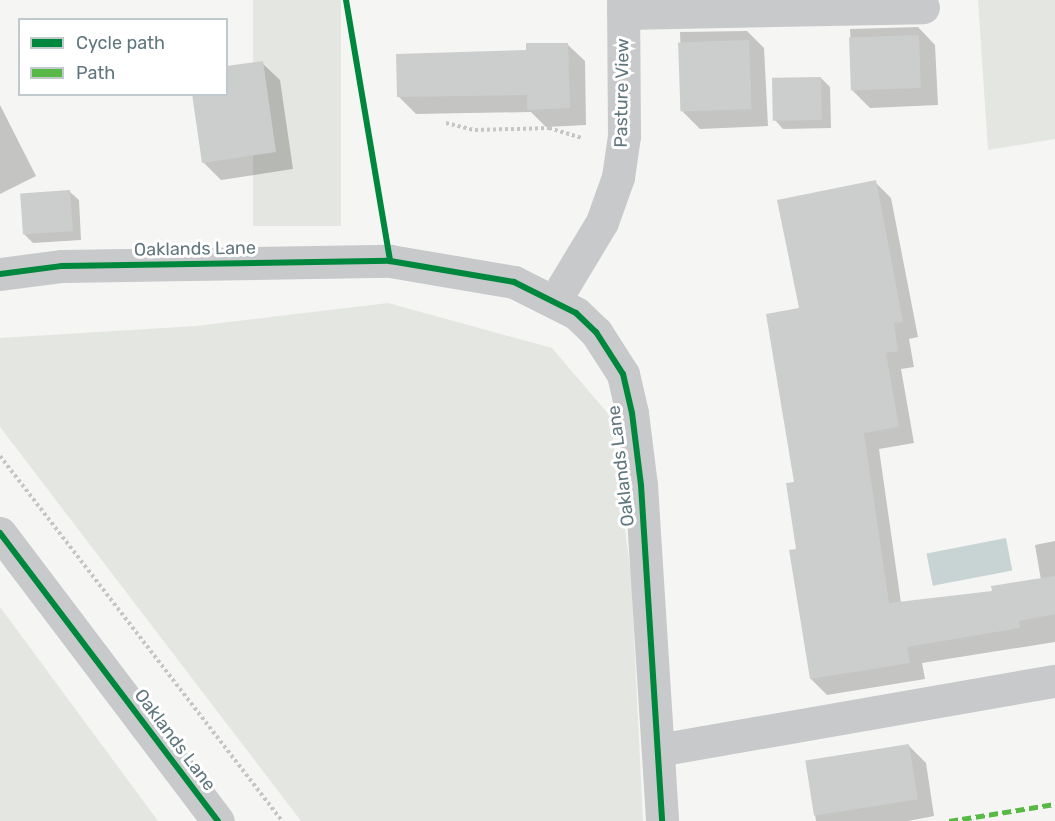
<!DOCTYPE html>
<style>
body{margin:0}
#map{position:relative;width:1055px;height:821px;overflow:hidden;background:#f5f5f4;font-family:Rubik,sans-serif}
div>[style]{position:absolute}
.green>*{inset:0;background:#e4e7e1;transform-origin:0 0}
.water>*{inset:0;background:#c8d3d4;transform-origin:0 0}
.shadow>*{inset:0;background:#0003}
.building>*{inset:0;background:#cccece;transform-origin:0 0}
.path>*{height:4px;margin-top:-2px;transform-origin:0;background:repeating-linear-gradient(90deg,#c5c7c7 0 3px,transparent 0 6px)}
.minor>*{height:33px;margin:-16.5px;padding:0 16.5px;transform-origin:16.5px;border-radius:16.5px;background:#c7c9ca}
.quiet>*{height:4.5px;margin-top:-2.25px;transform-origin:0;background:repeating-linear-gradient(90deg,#58b947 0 9px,transparent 0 13.5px)}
.cycleway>*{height:6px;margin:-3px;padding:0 3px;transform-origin:3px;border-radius:3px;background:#00873e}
span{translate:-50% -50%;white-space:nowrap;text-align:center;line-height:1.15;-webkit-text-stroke:6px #fff;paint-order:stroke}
.street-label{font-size:18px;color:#61777e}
.legend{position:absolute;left:18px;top:18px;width:210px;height:78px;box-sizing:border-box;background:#fff;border:2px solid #c0c9cb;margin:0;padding:8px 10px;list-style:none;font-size:18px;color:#61777e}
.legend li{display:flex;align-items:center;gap:12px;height:30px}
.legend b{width:30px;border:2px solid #c0c9cb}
</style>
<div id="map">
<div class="green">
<div style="left:253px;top:0;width:88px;height:226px"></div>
<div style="clip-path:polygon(978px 0,1055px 0,1055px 139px,988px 150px)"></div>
<div style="clip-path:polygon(388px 303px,552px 348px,610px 416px,631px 574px,643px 821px,301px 821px,0 427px,0 338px,196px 326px)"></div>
<div style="clip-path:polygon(0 607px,158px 821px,0 821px)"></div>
</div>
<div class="water">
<div style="left:1006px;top:538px;width:33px;height:81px;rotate:79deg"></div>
</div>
<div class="shadow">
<div style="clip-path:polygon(918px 27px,935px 45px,938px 105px,870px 108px,853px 91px,850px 29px)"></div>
<div style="clip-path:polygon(747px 31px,764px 48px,768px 126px,700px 129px,683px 112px,680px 32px)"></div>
<div style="clip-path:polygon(567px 44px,585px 61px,586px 125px,546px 127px,531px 112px,416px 114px,399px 97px,527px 52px)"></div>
<div style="clip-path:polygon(262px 63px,280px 80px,293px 169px,221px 180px,204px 163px,226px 94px)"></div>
<div style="clip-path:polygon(821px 78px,830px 87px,831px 128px,783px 129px,775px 120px)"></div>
<div style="clip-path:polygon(0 105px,36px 176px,0 194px)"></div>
<div style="clip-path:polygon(875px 182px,891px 198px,918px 337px,909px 339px,914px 367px,901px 369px,914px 443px,879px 449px,901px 603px,994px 592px,1041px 580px,1035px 545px,1055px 541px,1055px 642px,922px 663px,925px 679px,827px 695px,811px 679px,798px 550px,795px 483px,801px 309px)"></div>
<div style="clip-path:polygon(70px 192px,79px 200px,81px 240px,33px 243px,24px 234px)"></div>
<div style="clip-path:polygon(909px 746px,926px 763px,934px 816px,908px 821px,816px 821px,807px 762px)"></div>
</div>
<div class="building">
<div style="left:919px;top:35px;width:53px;height:70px;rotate:88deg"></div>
<div style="left:749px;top:40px;width:69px;height:71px;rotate:88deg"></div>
<div style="clip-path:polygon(526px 43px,568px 43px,570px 108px,527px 110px,527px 95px,397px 97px,396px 54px,526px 50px)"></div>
<div style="clip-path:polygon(263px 61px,276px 152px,202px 163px,192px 94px,226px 94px,226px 66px)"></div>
<div style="left:821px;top:77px;width:43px;height:49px;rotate:89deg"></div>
<div style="clip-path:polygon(876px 180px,903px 322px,894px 323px,898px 351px,886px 353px,899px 427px,864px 433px,889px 603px,992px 591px,991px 586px,1055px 576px,1055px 614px,1019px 621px,1020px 628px,907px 647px,910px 663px,810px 679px,789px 550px,796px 549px,786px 483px,794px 482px,766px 314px,799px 308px,777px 200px)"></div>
<div style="left:70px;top:190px;width:41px;height:50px;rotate:86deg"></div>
<div style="left:909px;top:744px;width:56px;height:105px;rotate:81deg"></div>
</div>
<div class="path">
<div style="left:446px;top:123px;width:30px;rotate:14deg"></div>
<div style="left:475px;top:130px;width:74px;rotate:-1.5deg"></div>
<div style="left:549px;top:128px;width:34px;rotate:17deg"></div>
<div style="left:0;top:456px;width:461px;rotate:52.3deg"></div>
</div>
<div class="minor">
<div style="left:623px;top:13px;width:300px;rotate:-1.1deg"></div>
<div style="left:0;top:274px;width:63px;rotate:-7.4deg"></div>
<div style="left:62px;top:266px;width:328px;rotate:-0.9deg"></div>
<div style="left:390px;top:261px;width:126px;rotate:9.6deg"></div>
<div style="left:514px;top:282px;width:69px;rotate:26.6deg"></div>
<div style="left:576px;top:313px;width:28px;rotate:44deg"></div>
<div style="left:596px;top:332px;width:50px;rotate:57.3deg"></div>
<div style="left:623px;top:374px;width:40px;rotate:77deg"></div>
<div style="left:632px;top:413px;width:73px;rotate:82.9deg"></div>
<div style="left:641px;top:485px;width:337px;rotate:86.4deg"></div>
<div style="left:555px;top:300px;width:91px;rotate:-58.9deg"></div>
<div style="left:602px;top:222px;width:48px;rotate:-70.4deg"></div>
<div style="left:618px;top:177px;width:41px;rotate:-81.7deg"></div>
<div style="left:624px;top:136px;width:136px;rotate:-90.4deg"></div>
<div style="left:0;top:533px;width:361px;rotate:52.9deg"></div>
<div style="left:658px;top:750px;width:403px;rotate:-9.9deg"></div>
</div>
<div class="quiet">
<div style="left:949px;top:821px;width:107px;rotate:-9.1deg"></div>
</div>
<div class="cycleway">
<div style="left:346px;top:0;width:265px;rotate:80.4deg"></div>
<div style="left:0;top:274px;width:63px;rotate:-7.4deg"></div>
<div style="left:62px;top:266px;width:328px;rotate:-0.9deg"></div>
<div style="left:390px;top:261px;width:126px;rotate:9.6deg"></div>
<div style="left:514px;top:282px;width:69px;rotate:26.6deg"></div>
<div style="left:576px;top:313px;width:28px;rotate:44deg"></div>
<div style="left:596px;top:332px;width:50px;rotate:57.3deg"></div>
<div style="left:623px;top:374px;width:40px;rotate:77deg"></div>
<div style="left:632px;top:413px;width:73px;rotate:82.9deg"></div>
<div style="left:641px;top:485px;width:337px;rotate:86.4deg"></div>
<div style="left:0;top:533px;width:361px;rotate:52.9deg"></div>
</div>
<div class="street-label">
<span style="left:622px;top:93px;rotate:-89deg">Pasture View</span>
<span style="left:195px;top:249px;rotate:-1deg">Oaklands Lane</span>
<span style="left:621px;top:466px;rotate:-97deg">Oaklands Lane</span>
<span style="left:175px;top:740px;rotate:53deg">Oaklands Lane</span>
</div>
<ul class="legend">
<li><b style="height:8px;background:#00873e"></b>Cycle path</li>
<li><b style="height:8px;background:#58b947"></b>Path</li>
</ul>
</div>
